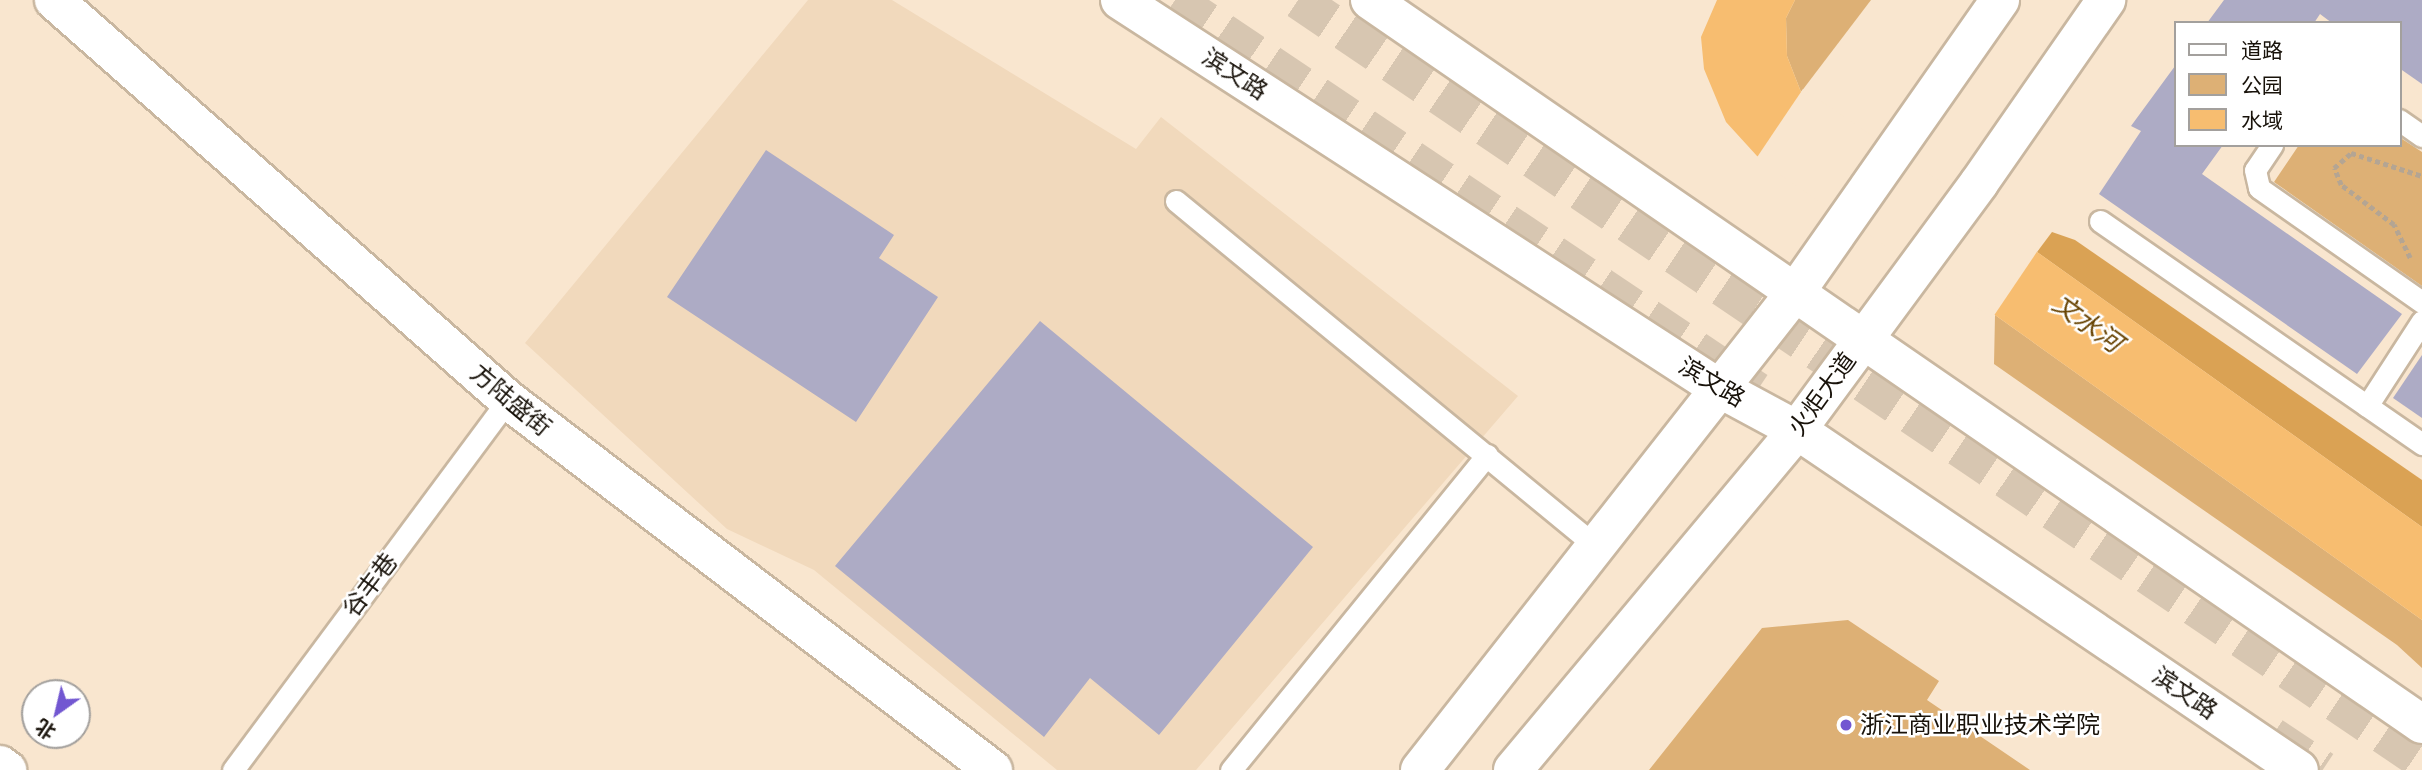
<!DOCTYPE html>
<meta charset="utf-8">
<style>
body{margin:0}
#map{position:relative;width:2422px;height:770px;overflow:hidden;background:#f9e6cf;font-family:"Source Serif 4","Noto Sans SC",serif}
div>[style]{position:absolute}
.built>*{inset:0;background:#f1d9bc}
.green>*{inset:0;background:#ddb075}
.forest>*{inset:0;background:#daa254}
.water>*{inset:0;background:#f7bd70}
.pier>*{inset:0;background:#f9e6cf;transform-origin:0 0}
.building>*{inset:0;background:#adabc5}
.highway-tunnel>*{height:38px;margin-top:-19px;transform-origin:0;background:repeating-linear-gradient(90deg,#d7c6b1 0 38px,transparent 0 57px)}
.path>*{height:4.5px;margin-top:-2.25px;transform-origin:0;background:repeating-linear-gradient(90deg,#b4a593 0 5px,transparent 0 8.5px)}
.roads{filter:drop-shadow(2px 0 #c9b7a0) drop-shadow(-2px 0 #c9b7a0) drop-shadow(0 2px #c9b7a0) drop-shadow(0 -2px #c9b7a0)}
.lane>*{height:21px;margin:-10.5px;padding:0 10.5px;transform-origin:10.5px;border-radius:10.5px;background:#fff}
.street>*{height:38px;margin:-19px;padding:0 19px;transform-origin:19px;border-radius:19px;background:#fff}
.primary>*{height:38px;margin:-19px;padding:0 19px;transform-origin:19px;border-radius:19px;background:#fff}
.dots>*{width:19px;height:19px;translate:-50% -50%;box-sizing:border-box;border:4px solid #fff;border-radius:50%}
span{translate:-50% -50%;white-space:nowrap;text-align:center;line-height:1.15;-webkit-text-stroke:5px #fff;paint-order:stroke}
.street-label{font-size:24px;color:#18120a}
.poi-label{font-size:24px;color:#18120a}
.left{translate:0 -50%;text-align:left}
.water-label{font-size:26px;color:#684302;font-style:italic}
.legend{position:absolute;left:2174px;top:21px;width:228px;height:126px;box-sizing:border-box;background:#fff;border:2px solid #a3a09d;margin:0;padding:9px 12px;list-style:none;font-size:21px;color:#18120a}
.legend li{display:flex;align-items:center;gap:14px;height:35px}
.legend b{width:35px;border:2px solid #a3a09d}
.north{position:absolute;left:21px;top:679px;width:70px;height:70px;box-sizing:border-box;background:#fff;border:2px solid #a3a09d;border-radius:50%;rotate:214deg;font-size:19px;font-weight:700;line-height:28px;text-align:center;color:#18120a}
.north::after{content:'';display:block;margin:auto;width:24px;height:32px;background:#7257d1;clip-path:polygon(50% 0,100% 100%,50% 72%,0 100%)}
</style>
<div id="map">
<div class="built">
<div style="clip-path:polygon(808px 0,892px 0,1136px 149px,1161px 117px,1518px 396px,1196px 770px,1057px 770px,814px 570px,727px 529px,525px 343px)"></div>
</div>
<div class="green">
<div style="clip-path:polygon(1795px 0,1871px 0,1801px 92px,1787px 56px,1786px 18px)"></div>
<div style="clip-path:polygon(2399px 137px,2422px 152px,2422px 286px,2274px 182px,2299px 145px,2399px 145px)"></div>
<div style="clip-path:polygon(1995px 315px,2422px 620px,2422px 668px,2397px 645px,1994px 364px)"></div>
<div style="clip-path:polygon(1848px 620px,1939px 681px,1927px 700px,2030px 770px,1649px 770px,1762px 628px)"></div>
</div>
<div class="forest">
<div style="clip-path:polygon(2052px 232px,2075px 240px,2422px 480px,2422px 527px,2037px 252px)"></div>
</div>
<div class="water">
<div style="clip-path:polygon(1717px 0,1795px 0,1786px 18px,1787px 56px,1801px 92px,2037px 252px,2422px 527px,2422px 620px,1995px 315px,1757px 156px,1726px 122px,1704px 69px,1701px 37px)"></div>
</div>
<div class="pier">
<div style="left:1803px;top:89px;width:285px;height:84px;rotate:34deg"></div>
</div>
<div class="building">
<div style="clip-path:polygon(2224px 0,2422px 0,2422px 84px,2399px 68px,2399px 23px,2332px 23px,2320px 14px,2314px 23px,2207px 23px)"></div>
<div style="clip-path:polygon(2175px 66px,2175px 145px,2223px 145px,2202px 174px,2402px 314px,2357px 374px,2099px 194px,2141px 131px,2131px 126px)"></div>
<div style="clip-path:polygon(766px 150px,894px 235px,879px 258px,938px 297px,856px 422px,667px 297px)"></div>
<div style="clip-path:polygon(1040px 321px,1313px 547px,1159px 735px,1090px 678px,1044px 737px,835px 566px)"></div>
<div style="clip-path:polygon(2422px 355px,2422px 418px,2393px 398px)"></div>
</div>
<div class="highway-tunnel">
<div style="left:1175px;top:0;width:701px;rotate:33.89deg"></div>
<div style="left:1298px;top:0;width:1357px;rotate:34.1deg"></div>
<div style="left:2272px;top:736px;width:61px;rotate:33.7deg"></div>
</div>
<div class="path">
<div style="left:2410px;top:258px;width:37px;rotate:-116deg"></div>
<div style="left:2394px;top:225px;width:66px;rotate:-143deg"></div>
<div style="left:2341px;top:185px;width:18px;rotate:-112deg"></div>
<div style="left:2334px;top:168px;width:23px;rotate:-41deg"></div>
<div style="left:2351px;top:153px;width:75px;rotate:17.9deg"></div>
</div>
<div class="roads">
<div class="lane">
<div style="left:2399px;top:120px;width:28px;rotate:35deg"></div>
<div style="left:2272px;top:145px;width:30px;rotate:124deg"></div>
<div style="left:2255px;top:170px;width:18px;rotate:77deg"></div>
<div style="left:2259px;top:188px;width:199px;rotate:35deg"></div>
<div style="left:1176px;top:201px;width:545px;rotate:39.42deg"></div>
<div style="left:2100px;top:221px;width:392px;rotate:34.7deg"></div>
<div style="left:2367px;top:406px;width:101px;rotate:-57.1deg"></div>
<div style="left:233px;top:770px;width:461px;rotate:-53.4deg"></div>
<div style="left:1231px;top:770px;width:406px;rotate:-50.9deg"></div>
</div>
<div class="street">
<div style="left:54px;top:0;width:605px;rotate:41.38deg"></div>
<div style="left:508px;top:400px;width:610px;rotate:37.34deg"></div>
<div style="left:0;top:765px;width:9px;rotate:36deg"></div>
</div>
<div class="primary">
<div style="left:1120px;top:0;width:711px;rotate:32.95deg"></div>
<div style="left:1717px;top:387px;width:91px;rotate:28.3deg"></div>
<div style="left:1797px;top:430px;width:606px;rotate:34.11deg"></div>
<div style="left:1370px;top:0;width:1277px;rotate:34.54deg"></div>
<div style="left:1420px;top:770px;width:610px;rotate:-51.85deg"></div>
<div style="left:1797px;top:290px;width:354px;rotate:-55deg"></div>
<div style="left:1513px;top:770px;width:443px;rotate:-50.1deg"></div>
<div style="left:1797px;top:430px;width:307px;rotate:-53.6deg"></div>
<div style="left:1979px;top:183px;width:223px;rotate:-55.2deg"></div>
</div>
</div>
<div class="dots">
<div style="left:1846px;top:725px;background:#7257d1"></div>
</div>
<div class="street-label">
<span style="left:1235px;top:74px;rotate:33deg">滨文路</span>
<span style="left:1712px;top:382px;rotate:31deg">滨文路</span>
<span style="left:1822px;top:394px;rotate:-54deg">火炬大道</span>
<span style="left:511px;top:400px;rotate:40deg">方陆盛街</span>
<span style="left:370px;top:585px;rotate:-53deg">谷丰巷</span>
<span style="left:2185px;top:693px;rotate:34deg">滨文路</span>
</div>
<div class="poi-label">
<span class="left" style="left:1860px;top:725px">浙江商业职业技术学院</span>
</div>
<div class="water-label">
<span style="left:2087px;top:324px;rotate:36deg">文水河</span>
</div>
<ul class="legend">
<li><b style="height:9px;background:#fff"></b>道路</li>
<li><b style="height:19px;background:#ddb075"></b>公园</li>
<li><b style="height:19px;background:#f7bd70"></b>水域</li>
</ul>
<div class="north">北</div>
</div>
